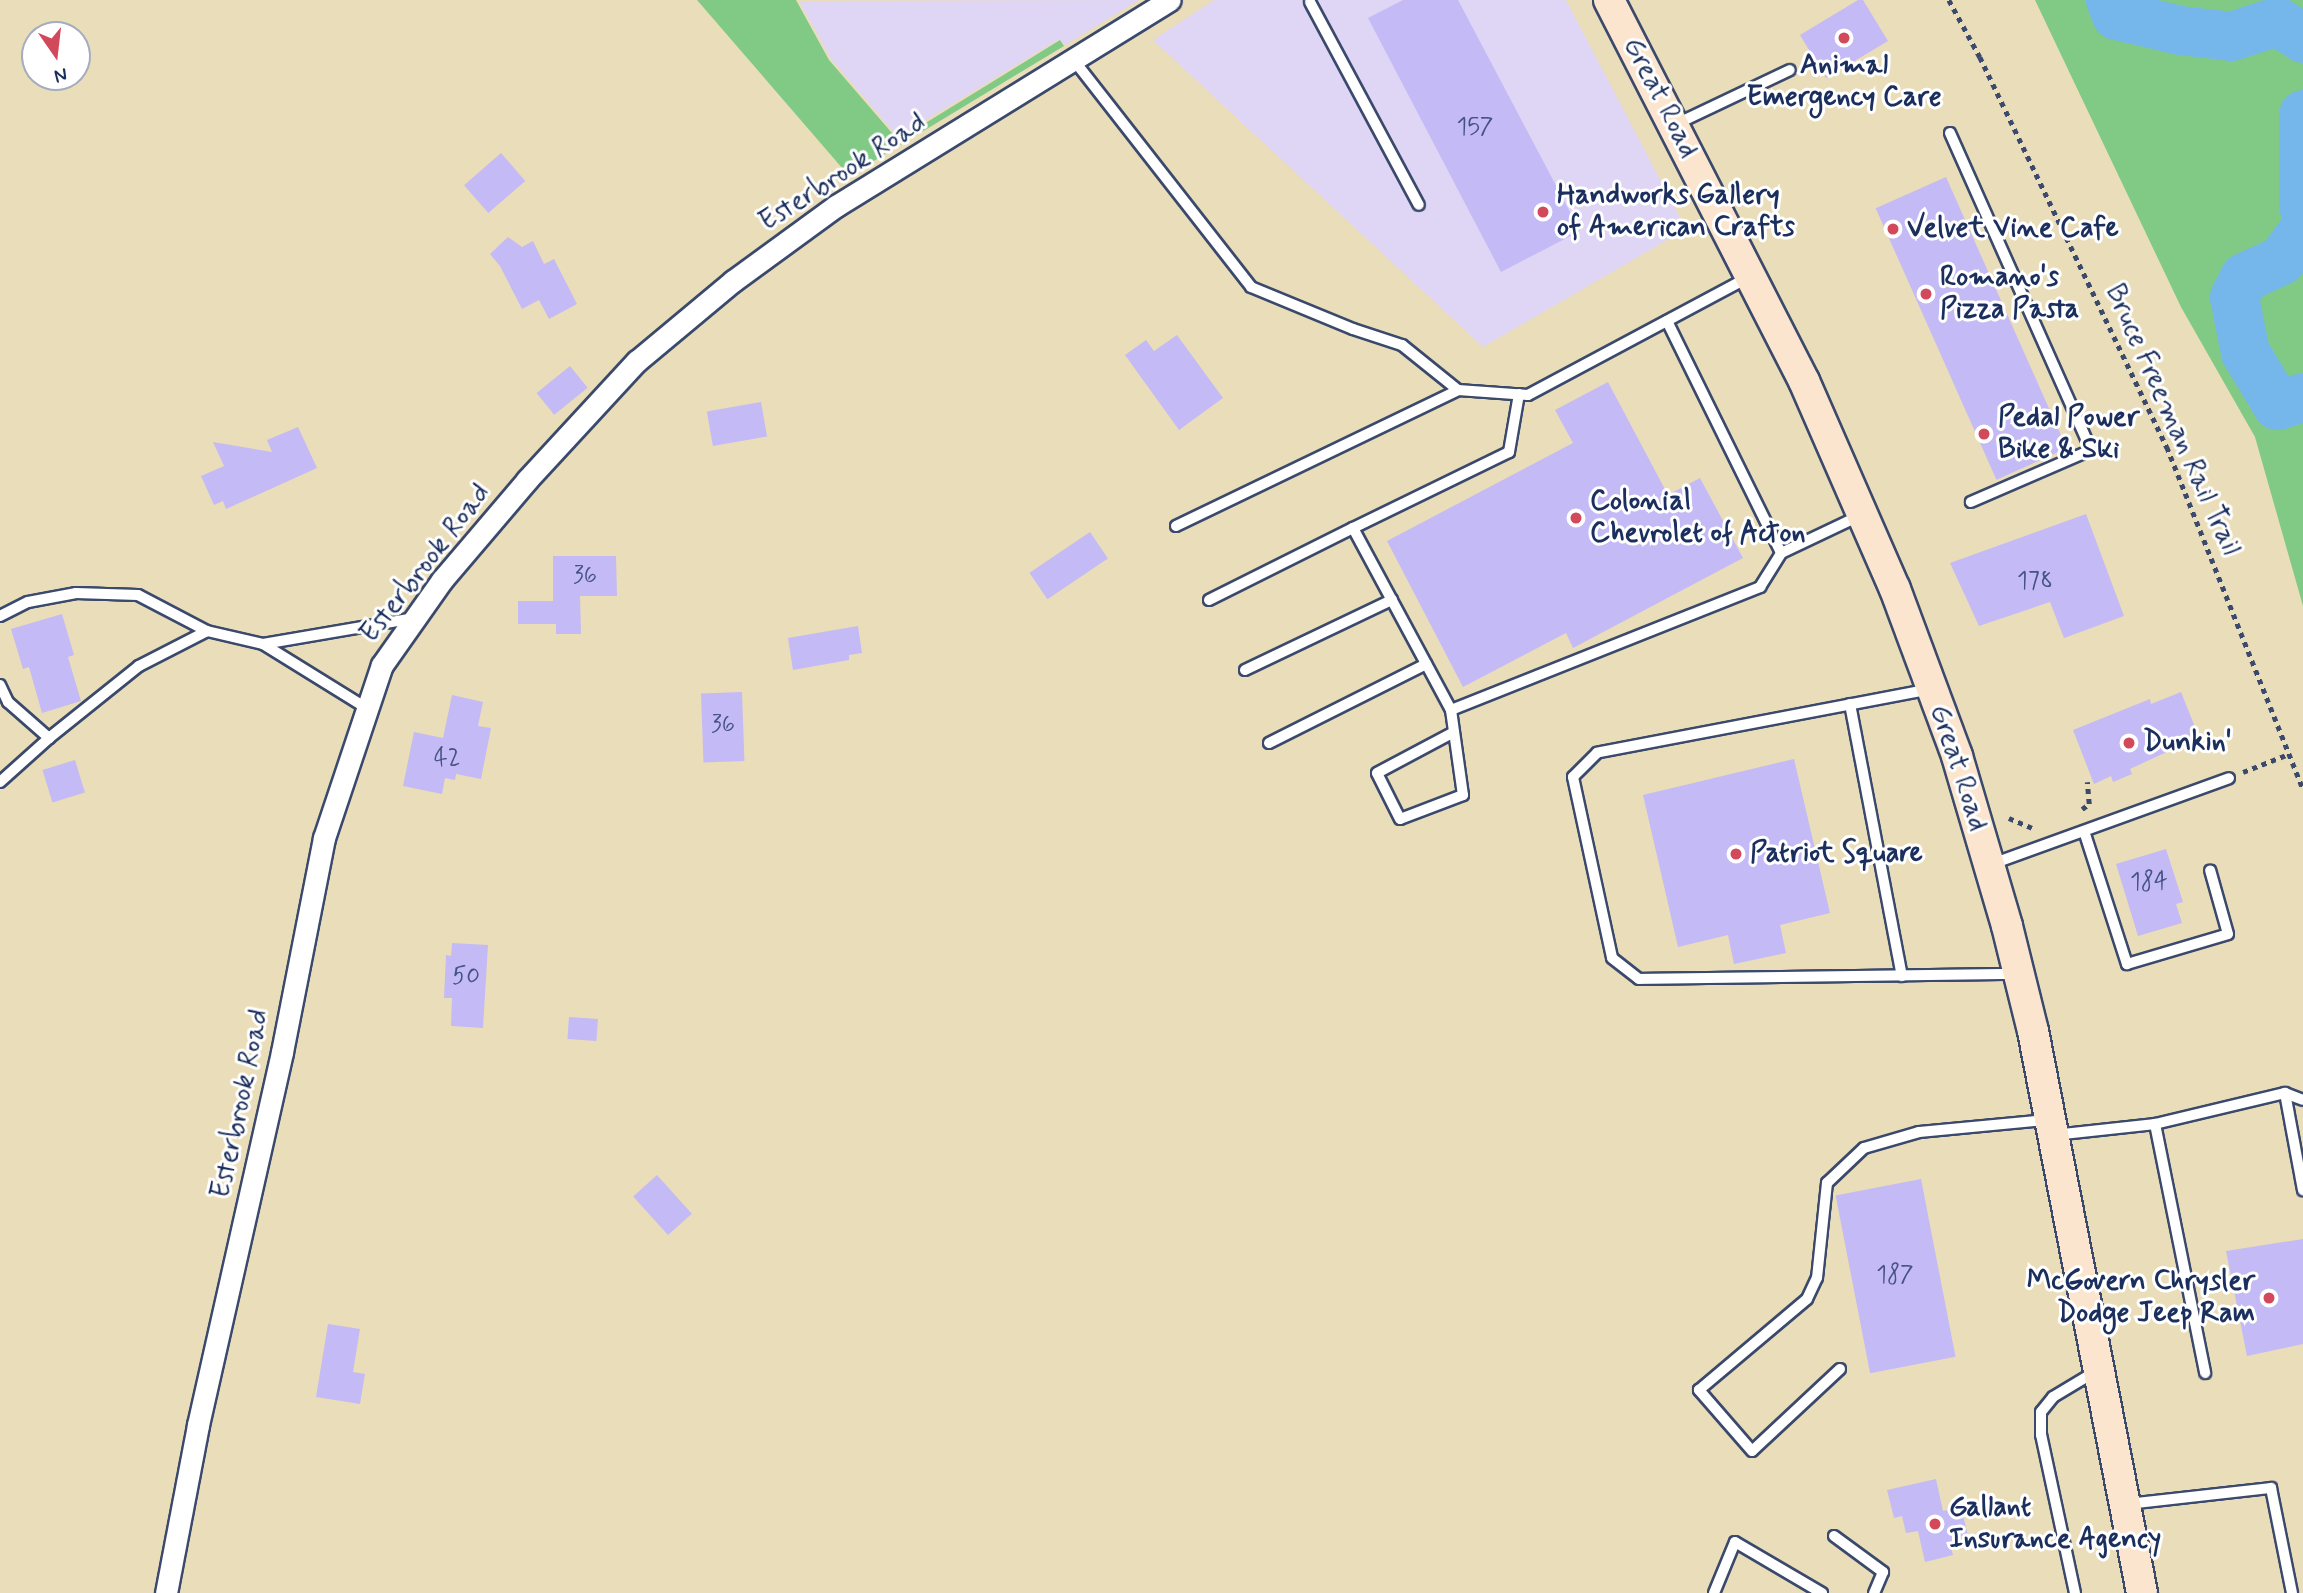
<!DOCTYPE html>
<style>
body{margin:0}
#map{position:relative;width:2303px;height:1593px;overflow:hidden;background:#eaddb9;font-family:Mynerve,sans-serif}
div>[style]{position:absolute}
.built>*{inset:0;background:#dfd5f5}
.green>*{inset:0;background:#81ca86}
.river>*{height:49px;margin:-24.5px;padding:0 24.5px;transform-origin:24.5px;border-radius:24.5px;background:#75b7ea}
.building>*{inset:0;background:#c4baf5;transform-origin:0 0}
.path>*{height:4.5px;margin-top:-2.25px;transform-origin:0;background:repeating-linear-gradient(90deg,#3a496c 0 5px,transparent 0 10px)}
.roads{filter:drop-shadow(2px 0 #3a496c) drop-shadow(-2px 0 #3a496c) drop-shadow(0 2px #3a496c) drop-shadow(0 -2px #3a496c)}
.service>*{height:10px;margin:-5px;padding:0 5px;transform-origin:5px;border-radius:5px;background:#fff}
.minor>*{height:21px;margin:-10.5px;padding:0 10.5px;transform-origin:10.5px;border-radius:10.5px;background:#fff}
.secondary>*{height:30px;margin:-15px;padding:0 15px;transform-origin:15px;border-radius:15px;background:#fbe5cf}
.dots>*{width:19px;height:19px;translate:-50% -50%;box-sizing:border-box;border:4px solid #fff;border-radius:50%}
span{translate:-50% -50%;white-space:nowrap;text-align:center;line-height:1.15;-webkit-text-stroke:6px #fff;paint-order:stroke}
.number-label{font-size:24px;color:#455284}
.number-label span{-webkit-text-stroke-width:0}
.poi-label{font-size:28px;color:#1b2f5e;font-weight:700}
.left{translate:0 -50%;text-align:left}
.right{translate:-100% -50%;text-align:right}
.street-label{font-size:28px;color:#1b2f5e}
.north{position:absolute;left:21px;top:21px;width:70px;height:70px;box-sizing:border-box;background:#fff;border:2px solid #a4acbf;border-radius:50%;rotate:166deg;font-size:19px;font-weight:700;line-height:28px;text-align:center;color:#1b2f5e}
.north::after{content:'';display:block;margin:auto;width:24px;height:32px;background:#d1495b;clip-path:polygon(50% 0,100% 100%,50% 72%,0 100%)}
</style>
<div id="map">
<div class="built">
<div style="clip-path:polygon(1139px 0,1065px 45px,1059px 39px,898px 137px,831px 59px,799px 1px)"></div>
<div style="clip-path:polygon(1214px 0,1566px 0,1686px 229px,1483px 347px,1153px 40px)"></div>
</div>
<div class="green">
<div style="clip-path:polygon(697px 0,796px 0,829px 60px,898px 140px,1060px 40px,1064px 46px,849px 176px)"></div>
<div style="clip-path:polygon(2035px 0,2303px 0,2303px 606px,2255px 437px,2181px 307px)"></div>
</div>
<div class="river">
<div style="left:2110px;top:0;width:16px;rotate:68deg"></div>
<div style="left:2116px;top:15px;width:66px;rotate:13.2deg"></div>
<div style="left:2180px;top:30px;width:51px;rotate:6.7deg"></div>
<div style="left:2231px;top:36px;width:48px;rotate:-18.1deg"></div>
<div style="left:2277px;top:21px;width:31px;rotate:33deg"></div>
<div style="left:2303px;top:114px;width:92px;rotate:90deg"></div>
<div style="left:2303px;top:230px;width:37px;rotate:126deg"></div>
<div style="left:2281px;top:260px;width:41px;rotate:155.3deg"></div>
<div style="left:2244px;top:277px;width:22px;rotate:117deg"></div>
<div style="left:2234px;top:297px;width:56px;rotate:78.7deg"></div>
<div style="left:2245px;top:352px;width:62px;rotate:58.9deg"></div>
<div style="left:2277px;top:405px;width:27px;rotate:-17deg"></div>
</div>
<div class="building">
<div style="clip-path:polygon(1403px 0,1458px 0,1580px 231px,1501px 272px,1368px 18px)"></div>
<div style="clip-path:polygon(1858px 0,1863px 0,1888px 41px,1826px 78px,1800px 35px)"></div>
<div style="left:501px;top:153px;width:37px;height:49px;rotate:49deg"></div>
<div style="left:1946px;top:177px;width:297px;height:77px;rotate:66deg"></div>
<div style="clip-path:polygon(508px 237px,522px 247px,533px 241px,544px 264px,554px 259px,577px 304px,549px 319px,539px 300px,522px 309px,500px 266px,490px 254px)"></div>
<div style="clip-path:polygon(1177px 335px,1223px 398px,1179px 430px,1125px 355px,1146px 340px,1154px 351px)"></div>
<div style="left:570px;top:366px;width:28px;height:43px;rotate:51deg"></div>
<div style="clip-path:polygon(1608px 382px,1668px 495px,1700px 478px,1743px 558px,1573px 648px,1566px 633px,1463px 687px,1387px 541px,1573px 443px,1555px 410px)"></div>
<div style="left:761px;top:402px;width:35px;height:55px;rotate:80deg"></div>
<div style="clip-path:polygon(298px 427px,317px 468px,226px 509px,223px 501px,214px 505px,201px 476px,224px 466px,213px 442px,272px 452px,267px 440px)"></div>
<div style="clip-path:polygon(2086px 514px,2124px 616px,2064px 638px,2050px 602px,1979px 626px,1950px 563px)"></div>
<div style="left:1090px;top:532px;width:32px;height:73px;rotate:56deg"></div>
<div style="clip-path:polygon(553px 556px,616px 556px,617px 596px,580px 596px,581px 634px,556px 634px,556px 624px,518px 624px,518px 601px,553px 601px)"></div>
<div style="clip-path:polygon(62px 614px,74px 655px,68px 657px,81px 701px,42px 713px,29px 667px,23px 669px,11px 629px)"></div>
<div style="clip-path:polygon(858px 626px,862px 653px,849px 655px,849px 660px,793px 670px,788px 638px)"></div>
<div style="left:742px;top:692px;width:69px;height:41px;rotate:88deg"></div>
<div style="clip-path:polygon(2181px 692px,2199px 737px,2130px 769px,2132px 774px,2113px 782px,2111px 776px,2094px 784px,2073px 730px,2150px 699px,2151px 704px)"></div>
<div style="clip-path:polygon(452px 695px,483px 702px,478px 726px,491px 728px,481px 779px,456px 774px,455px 780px,445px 778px,442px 794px,403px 786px,414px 732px,443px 738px)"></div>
<div style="clip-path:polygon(1794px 759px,1830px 913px,1780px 925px,1786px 953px,1734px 964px,1728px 935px,1678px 947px,1643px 795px)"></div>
<div style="left:75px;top:760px;width:34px;height:34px;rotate:73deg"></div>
<div style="clip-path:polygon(2166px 849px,2183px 902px,2176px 904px,2182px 923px,2138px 936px,2116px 864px)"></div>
<div style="clip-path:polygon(452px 943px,488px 945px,483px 1028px,451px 1026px,452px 998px,444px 998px,446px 955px,451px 956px)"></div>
<div style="left:569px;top:1017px;width:29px;height:22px;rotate:4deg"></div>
<div style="left:657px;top:1175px;width:52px;height:32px;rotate:48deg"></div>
<div style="left:1921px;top:1179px;width:181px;height:87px;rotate:79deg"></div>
<div style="clip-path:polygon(2303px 1239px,2303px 1344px,2247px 1356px,2226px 1251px)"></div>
<div style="clip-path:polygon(328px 1324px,360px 1329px,353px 1372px,365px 1374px,360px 1404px,316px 1397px)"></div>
<div style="clip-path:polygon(1936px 1479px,1943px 1511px,1961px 1507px,1970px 1544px,1951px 1548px,1953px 1555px,1925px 1562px,1918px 1531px,1906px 1533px,1902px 1516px,1894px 1518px,1887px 1490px)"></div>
</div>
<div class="path">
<div style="left:1949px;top:0;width:65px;rotate:61.5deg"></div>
<div style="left:1980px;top:57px;width:433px;rotate:64.4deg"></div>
<div style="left:2167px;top:447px;width:367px;rotate:68.3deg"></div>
<div style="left:2243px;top:772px;width:49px;rotate:-21.4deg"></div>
<div style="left:2082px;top:809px;width:9px;rotate:-36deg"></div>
<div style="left:2089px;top:804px;width:22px;rotate:-95deg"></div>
<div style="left:2009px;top:818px;width:25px;rotate:23deg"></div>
</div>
<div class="roads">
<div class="service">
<div style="left:1310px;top:2px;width:230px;rotate:61.8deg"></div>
<div style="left:1073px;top:59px;width:289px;rotate:52deg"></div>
<div style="left:1251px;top:287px;width:110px;rotate:22.4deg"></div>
<div style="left:1353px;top:329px;width:52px;rotate:18.1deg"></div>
<div style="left:1402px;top:345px;width:72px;rotate:38.8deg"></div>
<div style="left:1458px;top:390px;width:70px;rotate:4.1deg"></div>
<div style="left:1528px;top:395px;width:251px;rotate:-28.1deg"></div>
<div style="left:1674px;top:125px;width:128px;rotate:-25.4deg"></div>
<div style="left:1950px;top:133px;width:347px;rotate:66deg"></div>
<div style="left:2091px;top:450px;width:131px;rotate:156.6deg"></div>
<div style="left:1667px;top:321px;width:258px;rotate:63.8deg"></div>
<div style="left:1781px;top:553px;width:89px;rotate:-25.4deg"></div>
<div style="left:1519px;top:394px;width:59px;rotate:99.8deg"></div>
<div style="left:1509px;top:452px;width:174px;rotate:154deg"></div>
<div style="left:1353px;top:528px;width:207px;rotate:61.7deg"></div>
<div style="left:1451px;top:710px;width:333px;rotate:-21.7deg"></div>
<div style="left:1760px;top:587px;width:40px;rotate:-58deg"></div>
<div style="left:1176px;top:526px;width:313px;rotate:-25.7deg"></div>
<div style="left:1209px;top:600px;width:161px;rotate:-26.6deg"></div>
<div style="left:0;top:616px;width:31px;rotate:-27deg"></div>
<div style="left:28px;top:602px;width:49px;rotate:-10.6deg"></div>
<div style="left:76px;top:593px;width:62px;rotate:1.8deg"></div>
<div style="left:138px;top:595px;width:78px;rotate:27.6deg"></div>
<div style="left:207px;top:631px;width:57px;rotate:13.1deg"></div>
<div style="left:263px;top:644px;width:123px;rotate:31.8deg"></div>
<div style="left:263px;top:644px;width:154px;rotate:-9.7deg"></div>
<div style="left:1245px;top:670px;width:163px;rotate:-25.5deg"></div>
<div style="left:0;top:685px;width:19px;rotate:65deg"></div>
<div style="left:8px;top:702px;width:55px;rotate:41.3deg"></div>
<div style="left:1931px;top:689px;width:340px;rotate:169.2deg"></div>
<div style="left:1597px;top:753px;width:34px;rotate:135deg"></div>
<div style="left:1573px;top:777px;width:185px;rotate:77.8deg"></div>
<div style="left:1612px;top:958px;width:34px;rotate:38deg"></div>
<div style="left:1639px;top:979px;width:377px;rotate:-0.8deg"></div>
<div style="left:1850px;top:704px;width:277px;rotate:79.2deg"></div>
<div style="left:1451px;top:710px;width:86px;rotate:82deg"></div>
<div style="left:1463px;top:795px;width:67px;rotate:159.1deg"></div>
<div style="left:1400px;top:819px;width:51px;rotate:-116.6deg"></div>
<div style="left:1377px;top:773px;width:87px;rotate:-28deg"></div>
<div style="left:1269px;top:743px;width:176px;rotate:-26.7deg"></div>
<div style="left:0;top:782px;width:66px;rotate:-41.9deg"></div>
<div style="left:49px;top:738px;width:115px;rotate:-38.7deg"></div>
<div style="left:139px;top:666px;width:76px;rotate:-27.2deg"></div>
<div style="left:2084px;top:831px;width:140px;rotate:72.1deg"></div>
<div style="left:2127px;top:964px;width:105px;rotate:-16.5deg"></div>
<div style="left:2228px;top:934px;width:66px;rotate:-105.7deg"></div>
<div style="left:1992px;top:864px;width:252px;rotate:-19.9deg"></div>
<div style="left:2285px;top:1093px;width:19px;rotate:21deg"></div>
<div style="left:2155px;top:1124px;width:254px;rotate:78.6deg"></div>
<div style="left:2054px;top:1135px;width:102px;rotate:-6.2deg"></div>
<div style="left:2155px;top:1124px;width:134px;rotate:-13.4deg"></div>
<div style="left:2285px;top:1093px;width:99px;rotate:79.5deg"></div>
<div style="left:1840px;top:1369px;width:120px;rotate:137deg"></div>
<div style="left:1752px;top:1451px;width:81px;rotate:-131deg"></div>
<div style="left:1699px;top:1390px;width:141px;rotate:-40.1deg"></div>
<div style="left:1807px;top:1299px;width:23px;rotate:-65deg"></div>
<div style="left:1817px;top:1278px;width:96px;rotate:-84deg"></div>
<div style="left:1827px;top:1183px;width:51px;rotate:-43.4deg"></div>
<div style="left:1864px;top:1148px;width:57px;rotate:-16.2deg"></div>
<div style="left:1919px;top:1132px;width:129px;rotate:-5.4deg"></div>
<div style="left:2128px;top:1504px;width:144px;rotate:-6.4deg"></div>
<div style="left:2271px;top:1488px;width:107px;rotate:78.7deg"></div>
<div style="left:1834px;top:1536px;width:61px;rotate:36.3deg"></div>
<div style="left:1883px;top:1572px;width:23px;rotate:113deg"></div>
<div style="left:1714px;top:1593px;width:55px;rotate:-67.6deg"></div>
<div style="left:1735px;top:1542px;width:101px;rotate:30.4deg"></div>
<div style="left:2075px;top:1593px;width:162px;rotate:-102.1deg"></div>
<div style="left:2041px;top:1435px;width:23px;rotate:-90deg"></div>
<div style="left:2041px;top:1412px;width:19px;rotate:-51deg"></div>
<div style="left:2053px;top:1397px;width:52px;rotate:-31deg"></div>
</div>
<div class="minor">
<div style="left:166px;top:1593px;width:171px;rotate:-79.2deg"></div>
<div style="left:198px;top:1425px;width:382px;rotate:-77.3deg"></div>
<div style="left:282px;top:1052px;width:218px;rotate:-78.9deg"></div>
<div style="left:324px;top:838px;width:182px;rotate:-71.5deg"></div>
<div style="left:382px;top:665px;width:104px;rotate:-54.8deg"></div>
<div style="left:442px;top:580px;width:131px;rotate:-49.6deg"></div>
<div style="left:527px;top:480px;width:162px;rotate:-47.3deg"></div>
<div style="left:637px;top:361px;width:125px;rotate:-39.8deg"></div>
<div style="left:733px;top:281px;width:127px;rotate:-36.1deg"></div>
<div style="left:836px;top:206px;width:392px;rotate:-31.7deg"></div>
</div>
<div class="secondary">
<div style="left:1609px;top:0;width:428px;rotate:62.9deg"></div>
<div style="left:1804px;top:381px;width:227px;rotate:66.4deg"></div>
<div style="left:1895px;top:589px;width:178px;rotate:69.6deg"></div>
<div style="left:1957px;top:756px;width:177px;rotate:73.6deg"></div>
<div style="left:2007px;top:926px;width:108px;rotate:76.1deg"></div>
<div style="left:2033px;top:1031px;width:572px;rotate:79.02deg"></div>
</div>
</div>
<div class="dots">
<div style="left:1844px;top:38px;background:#d1495b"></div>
<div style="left:1543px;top:212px;background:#d1495b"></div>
<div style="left:1893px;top:229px;background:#d1495b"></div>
<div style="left:1926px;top:294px;background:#d1495b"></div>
<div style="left:1984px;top:434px;background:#d1495b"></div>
<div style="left:1576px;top:518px;background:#d1495b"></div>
<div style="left:2129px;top:743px;background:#d1495b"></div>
<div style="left:1736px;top:854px;background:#d1495b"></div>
<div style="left:2269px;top:1298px;background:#d1495b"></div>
<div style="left:1935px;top:1524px;background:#d1495b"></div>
</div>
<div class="number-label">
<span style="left:1475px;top:128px">157</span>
<span style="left:585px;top:576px">36</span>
<span style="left:2035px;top:582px">178</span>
<span style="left:723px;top:725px">36</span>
<span style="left:447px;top:759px">42</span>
<span style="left:2149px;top:883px">184</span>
<span style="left:466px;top:977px">50</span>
<span style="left:1895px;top:1276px">187</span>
</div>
<div class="poi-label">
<span style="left:1844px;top:82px">Animal<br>Emergency Care</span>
<span class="left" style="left:1557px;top:212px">Handworks Gallery<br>of American Crafts</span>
<span class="left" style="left:1907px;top:229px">Velvet Vine Cafe</span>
<span class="left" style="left:1940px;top:294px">Romano's<br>Pizza Pasta</span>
<span class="left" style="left:1998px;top:434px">Pedal Power<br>Bike &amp; Ski</span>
<span class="left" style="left:1590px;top:518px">Colonial<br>Chevrolet of Acton</span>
<span class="left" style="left:2143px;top:743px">Dunkin'</span>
<span class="left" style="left:1750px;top:854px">Patriot Square</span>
<span class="right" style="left:2255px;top:1298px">McGovern Chrysler<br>Dodge Jeep Ram</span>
<span class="left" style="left:1949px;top:1524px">Gallant<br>Insurance Agency</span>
</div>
<div class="street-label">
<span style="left:1660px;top:98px;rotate:63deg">Great Road</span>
<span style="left:843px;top:173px;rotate:-33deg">Esterbrook Road</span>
<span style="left:2172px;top:420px;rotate:66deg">Bruce Freeman Rail Trail</span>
<span style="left:426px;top:564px;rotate:-52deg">Esterbrook Road</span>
<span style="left:1958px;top:768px;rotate:72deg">Great Road</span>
<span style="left:241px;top:1104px;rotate:-78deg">Esterbrook Road</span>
</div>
<div class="north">N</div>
</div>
